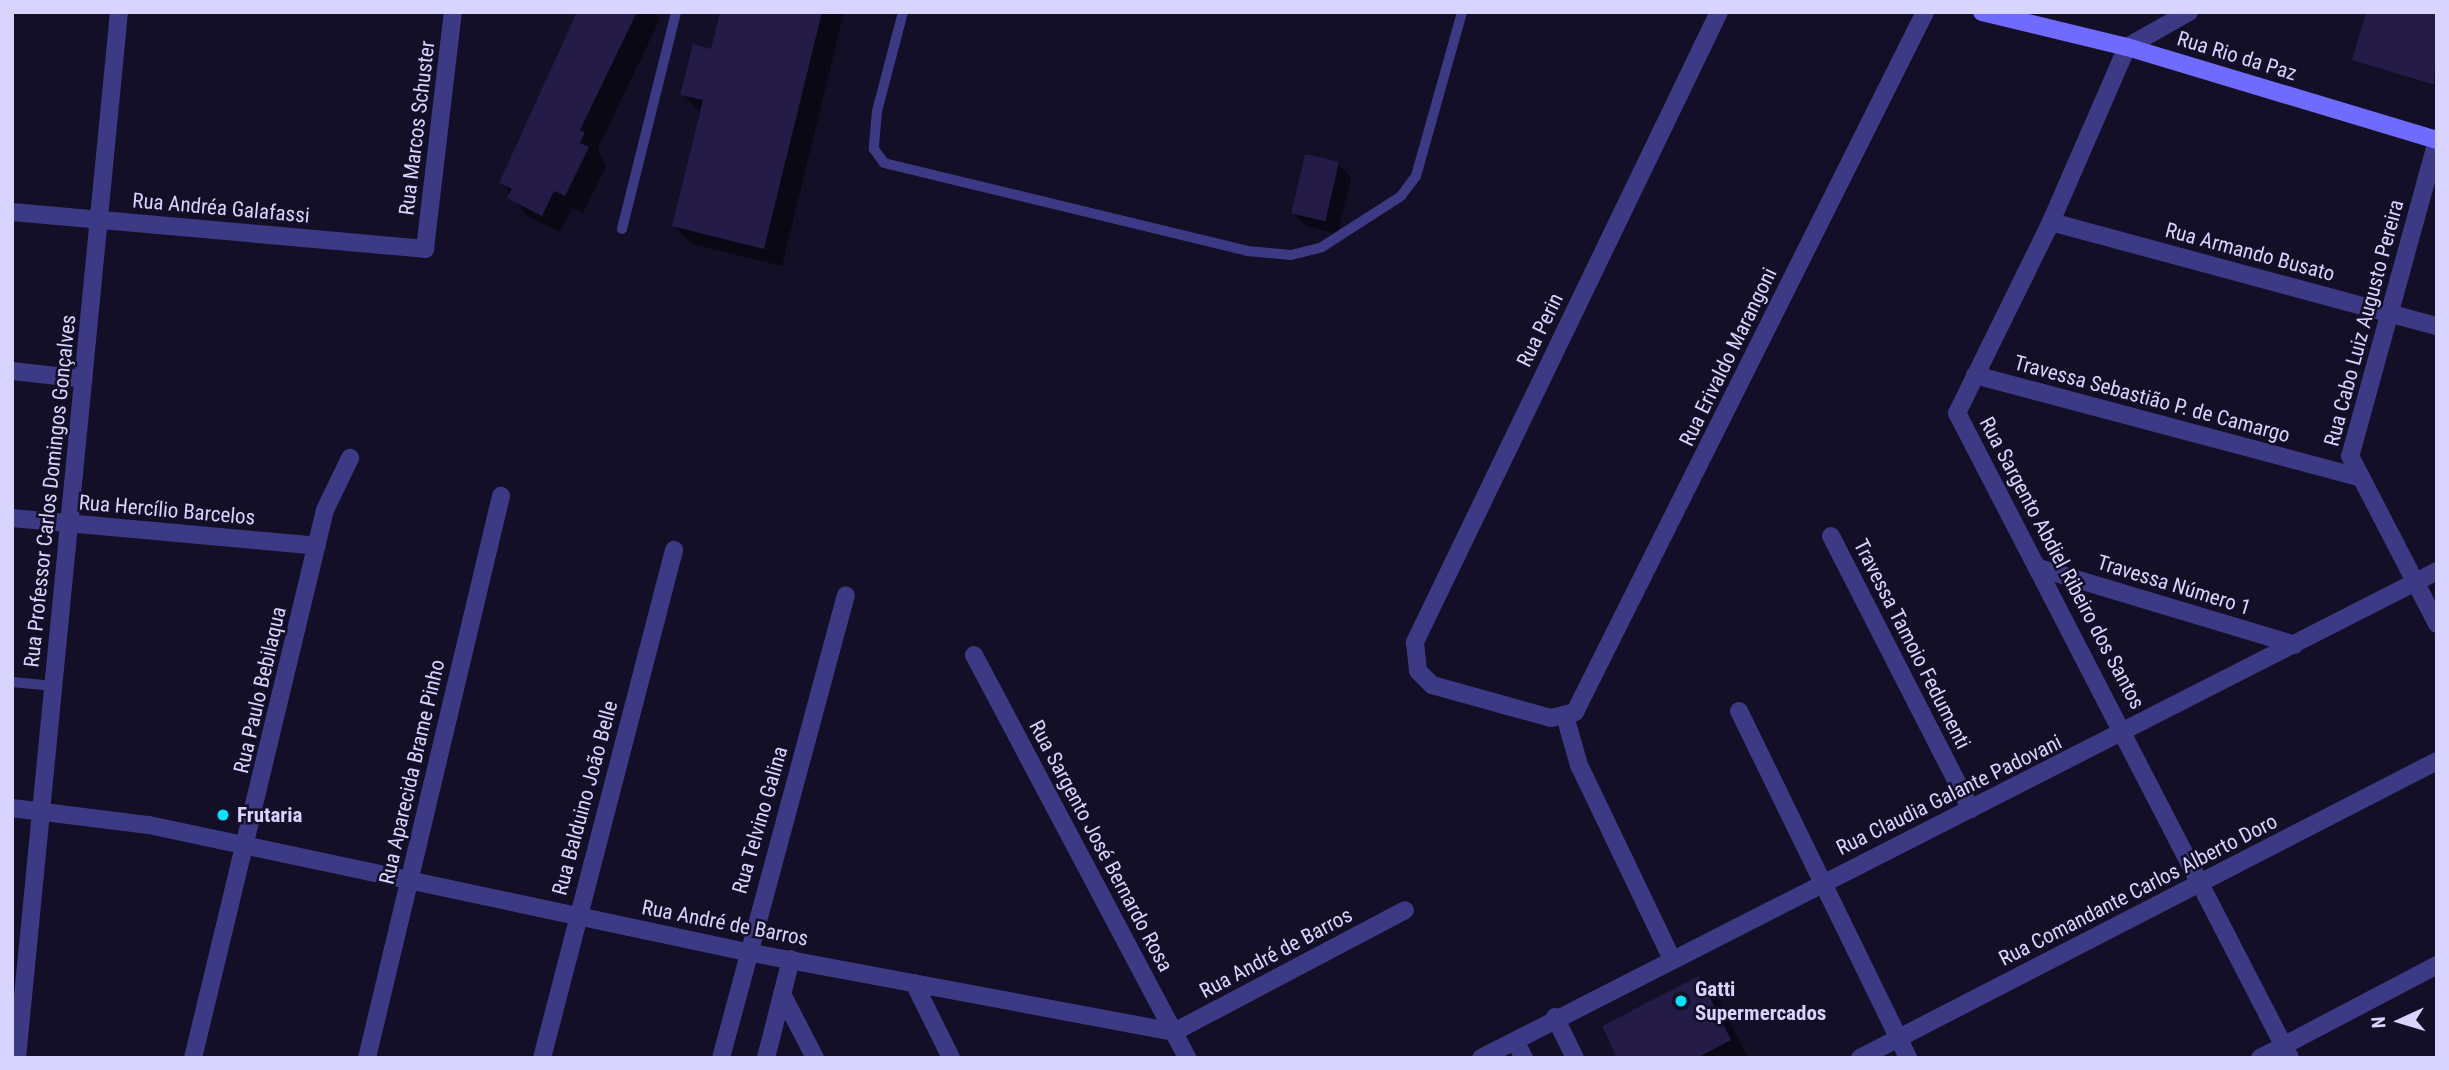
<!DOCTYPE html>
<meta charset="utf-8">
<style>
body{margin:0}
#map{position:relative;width:2449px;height:1070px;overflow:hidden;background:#130f26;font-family:"Roboto Condensed",sans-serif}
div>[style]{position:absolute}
.shadow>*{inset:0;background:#0007}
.building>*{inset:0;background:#241b47;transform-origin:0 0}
.service>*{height:10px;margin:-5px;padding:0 5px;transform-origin:5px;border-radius:5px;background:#3d3a85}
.minor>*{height:18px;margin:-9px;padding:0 9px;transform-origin:9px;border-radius:9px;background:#3d3a85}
.secondary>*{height:18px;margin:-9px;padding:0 9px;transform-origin:9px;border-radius:9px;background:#6f6bff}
.dots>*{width:19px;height:19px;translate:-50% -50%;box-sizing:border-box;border:4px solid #130f26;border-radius:50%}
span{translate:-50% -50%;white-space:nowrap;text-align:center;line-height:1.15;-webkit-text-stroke:5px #130f26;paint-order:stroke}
.street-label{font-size:21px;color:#d9d4ff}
.poi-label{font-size:21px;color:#d9d4ff;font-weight:700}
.left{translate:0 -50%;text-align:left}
.frame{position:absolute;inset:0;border:14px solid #d9d4ff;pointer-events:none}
.north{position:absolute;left:2365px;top:986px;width:70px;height:70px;-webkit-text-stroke:5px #130f26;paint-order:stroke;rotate:266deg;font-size:19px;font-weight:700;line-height:28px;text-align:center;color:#d9d4ff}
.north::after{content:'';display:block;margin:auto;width:24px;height:32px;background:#d9d4ff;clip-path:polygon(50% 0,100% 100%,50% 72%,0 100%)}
</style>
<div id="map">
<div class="shadow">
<div style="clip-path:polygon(579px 12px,653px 12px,660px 19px,598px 148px,606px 167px,583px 213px,572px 208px,560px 232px,527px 216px,501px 182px)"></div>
<div style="clip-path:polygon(722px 12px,844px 12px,782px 266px,692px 244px,674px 226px,700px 112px,682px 94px,713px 51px)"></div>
<div style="clip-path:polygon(2437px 12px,2437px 87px,2354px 60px)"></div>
<div style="clip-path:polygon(1338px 164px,1351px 177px,1338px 234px,1306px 226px,1292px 212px)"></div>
<div style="clip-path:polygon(1699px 978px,1717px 996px,1748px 1058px,1619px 1058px)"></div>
</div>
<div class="building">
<div style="clip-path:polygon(577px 12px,637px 12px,580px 130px,585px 132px,580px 143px,589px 147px,565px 196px,554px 191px,542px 216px,507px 198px,512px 189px,499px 183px)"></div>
<div style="clip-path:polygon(720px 12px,822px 12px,764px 249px,672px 226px,703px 100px,680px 95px,693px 44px,711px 49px)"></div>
<div style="clip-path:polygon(2366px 12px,2437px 12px,2434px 85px,2352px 60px)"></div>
<div style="left:1305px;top:154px;width:35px;height:61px;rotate:13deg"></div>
<div style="clip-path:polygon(1699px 976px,1731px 1040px,1697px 1058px,1617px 1058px,1602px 1026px)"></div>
</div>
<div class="service">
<div style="left:903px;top:12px;width:102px;rotate:104.7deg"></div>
<div style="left:877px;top:111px;width:38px;rotate:95deg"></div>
<div style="left:874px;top:149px;width:17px;rotate:54deg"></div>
<div style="left:884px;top:163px;width:374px;rotate:13.6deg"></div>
<div style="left:1247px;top:251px;width:44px;rotate:5.2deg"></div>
<div style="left:1291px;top:255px;width:32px;rotate:-14deg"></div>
<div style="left:1322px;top:247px;width:94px;rotate:-32.8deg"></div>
<div style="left:1401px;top:196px;width:25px;rotate:-53deg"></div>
<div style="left:1416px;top:176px;width:170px;rotate:-74.3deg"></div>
<div style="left:622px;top:229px;width:224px;rotate:-76deg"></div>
<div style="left:12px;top:682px;width:42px;rotate:5.4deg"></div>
</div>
<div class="minor">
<div style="left:1719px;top:12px;width:700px;rotate:115.76deg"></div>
<div style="left:1415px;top:642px;width:29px;rotate:84deg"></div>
<div style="left:1418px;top:671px;width:20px;rotate:45deg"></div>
<div style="left:1432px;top:685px;width:123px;rotate:15.5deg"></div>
<div style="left:1551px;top:718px;width:25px;rotate:-14deg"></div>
<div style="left:1575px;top:712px;width:783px;rotate:-63.43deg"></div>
<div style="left:2189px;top:12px;width:71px;rotate:150.6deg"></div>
<div style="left:2127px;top:47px;width:191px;rotate:113.5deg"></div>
<div style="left:2051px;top:222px;width:213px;rotate:116.2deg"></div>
<div style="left:1957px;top:413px;width:726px;rotate:62.69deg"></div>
<div style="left:2437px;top:141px;width:327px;rotate:105.4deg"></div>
<div style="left:2350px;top:456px;width:189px;rotate:62.6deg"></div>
<div style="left:12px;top:212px;width:415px;rotate:5.1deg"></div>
<div style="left:425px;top:249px;width:239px;rotate:-83.3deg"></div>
<div style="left:2051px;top:222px;width:400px;rotate:15.1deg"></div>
<div style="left:12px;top:371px;width:72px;rotate:6.3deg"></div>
<div style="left:1975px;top:375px;width:396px;rotate:14.9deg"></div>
<div style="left:12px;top:518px;width:306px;rotate:5.2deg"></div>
<div style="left:1831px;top:536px;width:307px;rotate:62.9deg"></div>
<div style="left:2039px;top:568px;width:267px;rotate:16.7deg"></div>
<div style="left:974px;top:655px;width:456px;rotate:62.1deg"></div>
<div style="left:1739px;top:711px;width:386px;rotate:64deg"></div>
<div style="left:1565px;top:716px;width:51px;rotate:74.1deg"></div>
<div style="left:1579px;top:765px;width:213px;rotate:64.4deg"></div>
<div style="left:12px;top:808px;width:138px;rotate:7.1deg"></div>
<div style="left:149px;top:825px;width:611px;rotate:11.99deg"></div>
<div style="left:747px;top:952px;width:434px;rotate:10.6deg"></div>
<div style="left:1174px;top:1032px;width:261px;rotate:-27.8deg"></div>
<div style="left:914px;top:983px;width:84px;rotate:63.7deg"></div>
<div style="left:782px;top:994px;width:72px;rotate:62.7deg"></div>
<div style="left:1555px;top:1017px;width:46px;rotate:64deg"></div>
<div style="left:1515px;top:1041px;width:19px;rotate:62deg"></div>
<div style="left:17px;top:1058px;width:1051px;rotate:-84.43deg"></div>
<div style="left:193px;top:1058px;width:564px;rotate:-76.46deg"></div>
<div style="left:325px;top:510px;width:58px;rotate:-64.3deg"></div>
<div style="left:367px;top:1058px;width:578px;rotate:-76.59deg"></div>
<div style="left:542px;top:1058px;width:525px;rotate:-75.43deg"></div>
<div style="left:721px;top:1058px;width:479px;rotate:-74.9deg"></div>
<div style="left:766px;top:1058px;width:102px;rotate:-75.8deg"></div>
<div style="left:1481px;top:1058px;width:1073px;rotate:-26.99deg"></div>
<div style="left:1860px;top:1058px;width:649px;rotate:-27.24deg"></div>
<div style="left:2260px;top:1058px;width:200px;rotate:-27.7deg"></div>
</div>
<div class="secondary">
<div style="left:1982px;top:12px;width:149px;rotate:13.6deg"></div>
<div style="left:2127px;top:47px;width:324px;rotate:16.7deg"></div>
</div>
<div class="dots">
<div style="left:223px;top:815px;background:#00e5ff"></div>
<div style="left:1681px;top:1001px;background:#00e5ff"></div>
</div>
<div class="street-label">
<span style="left:2237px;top:56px;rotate:17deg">Rua Rio da Paz</span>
<span style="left:417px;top:128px;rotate:-83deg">Rua Marcos Schuster</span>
<span style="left:221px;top:208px;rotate:5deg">Rua Andréa Galafassi</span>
<span style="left:2250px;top:252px;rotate:15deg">Rua Armando Busato</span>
<span style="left:2364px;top:323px;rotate:-75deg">Rua Cabo Luiz Augusto Pereira</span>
<span style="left:1540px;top:330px;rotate:-64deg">Rua Perin</span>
<span style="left:1728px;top:357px;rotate:-64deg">Rua Erivaldo Marangoni</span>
<span style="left:2152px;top:399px;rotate:15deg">Travessa Sebastião P. de Camargo</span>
<span style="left:50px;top:491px;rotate:-84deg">Rua Professor Carlos Domingos Gonçalves</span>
<span style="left:167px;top:510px;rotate:5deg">Rua Hercílio Barcelos</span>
<span style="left:2062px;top:563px;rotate:62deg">Rua Sargento Abdiel Ribeiro dos Santos</span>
<span style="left:2174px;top:585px;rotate:17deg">Travessa Número 1</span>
<span style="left:1912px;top:644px;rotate:63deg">Travessa Tamoio Fedumenti</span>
<span style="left:260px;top:690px;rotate:-77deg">Rua Paulo Bebilaqua</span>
<span style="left:412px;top:772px;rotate:-77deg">Rua Aparecida Brame Pinho</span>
<span style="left:1949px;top:795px;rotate:-26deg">Rua Claudia Galante Padovani</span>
<span style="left:585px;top:798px;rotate:-75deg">Rua Balduino João Belle</span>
<span style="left:760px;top:820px;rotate:-74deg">Rua Telvino Galina</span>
<span style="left:1101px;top:846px;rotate:62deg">Rua Sargento José Bernardo Rosa</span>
<span style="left:2138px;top:890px;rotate:-27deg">Rua Comandante Carlos Alberto Doro</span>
<span style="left:725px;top:923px;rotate:11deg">Rua André de Barros</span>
<span style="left:1276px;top:953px;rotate:-28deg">Rua André de Barros</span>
</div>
<div class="poi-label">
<span class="left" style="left:237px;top:815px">Frutaria</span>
<span class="left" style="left:1695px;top:1001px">Gatti<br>Supermercados</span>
</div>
<div class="frame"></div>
<div class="north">N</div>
</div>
